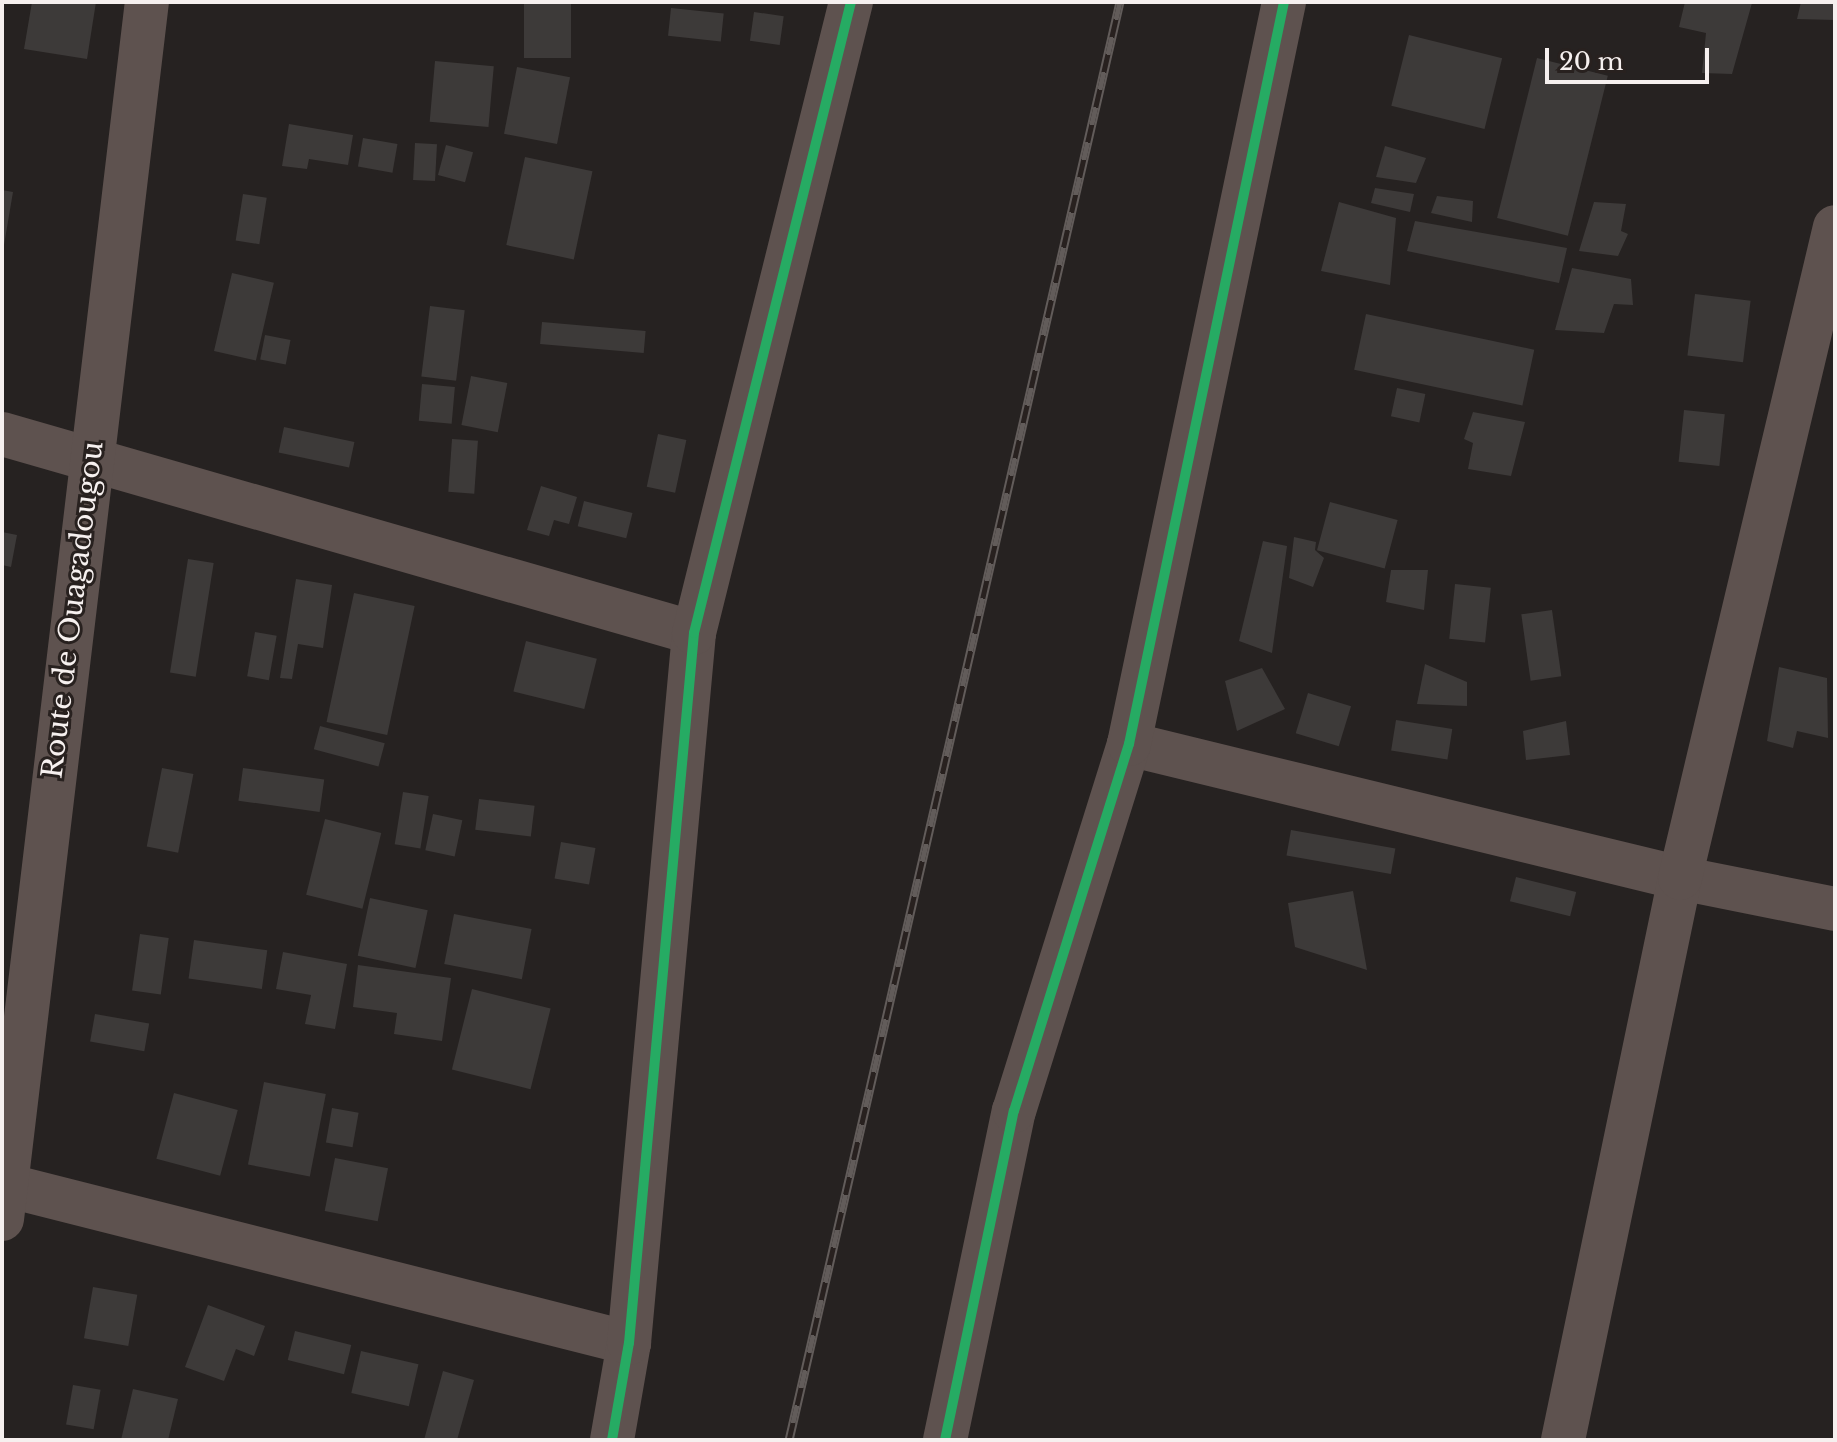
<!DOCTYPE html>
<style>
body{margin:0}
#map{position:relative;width:1837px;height:1442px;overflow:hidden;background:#262221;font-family:"Libre Baskerville",serif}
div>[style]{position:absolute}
.building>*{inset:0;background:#3d3a39;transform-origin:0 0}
.minor>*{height:44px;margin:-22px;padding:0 22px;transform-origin:22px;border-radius:22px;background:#5e524f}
.rail>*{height:9px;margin-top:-4.5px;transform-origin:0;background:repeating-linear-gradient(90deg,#28211f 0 18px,#625c5a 0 36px);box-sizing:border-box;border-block:2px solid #625c5a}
.cycleway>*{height:10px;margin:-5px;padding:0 5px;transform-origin:5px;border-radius:5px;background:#26ab63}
span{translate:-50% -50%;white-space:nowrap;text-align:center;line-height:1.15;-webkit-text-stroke:6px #28211f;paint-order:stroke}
.street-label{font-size:28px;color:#f6f0ef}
.frame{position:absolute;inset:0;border:4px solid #f6f0ef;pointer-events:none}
.scale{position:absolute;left:1545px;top:48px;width:164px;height:36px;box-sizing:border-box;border:4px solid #f6f0ef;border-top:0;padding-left:10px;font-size:24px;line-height:28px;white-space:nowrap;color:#f6f0ef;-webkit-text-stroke:6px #28211f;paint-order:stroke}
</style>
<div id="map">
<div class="building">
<div style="clip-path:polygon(32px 2px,96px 2px,87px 59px,24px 49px)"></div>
<div style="left:524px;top:2px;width:47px;height:56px"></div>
<div style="clip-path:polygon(1685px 2px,1752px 3px,1732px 74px,1702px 73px,1706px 33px,1679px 27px)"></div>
<div style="clip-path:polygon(1801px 2px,1835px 2px,1835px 20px,1797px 19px)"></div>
<div style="left:671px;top:8px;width:53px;height:28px;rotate:6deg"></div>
<div style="left:754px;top:12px;width:30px;height:29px;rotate:8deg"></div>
<div style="left:1409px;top:35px;width:96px;height:73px;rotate:14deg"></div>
<div style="left:1537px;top:58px;width:73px;height:165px;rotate:14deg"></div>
<div style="left:435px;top:61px;width:59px;height:61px;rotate:5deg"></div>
<div style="left:517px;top:67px;width:54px;height:68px;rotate:11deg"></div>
<div style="clip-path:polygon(289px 124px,353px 135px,348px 165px,309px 159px,307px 169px,282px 166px)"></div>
<div style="left:363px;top:138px;width:35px;height:29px;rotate:10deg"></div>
<div style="left:415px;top:143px;width:22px;height:37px;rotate:3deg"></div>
<div style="left:446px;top:145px;width:28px;height:31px;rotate:15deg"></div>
<div style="clip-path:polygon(1385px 146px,1426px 158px,1416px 183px,1376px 177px)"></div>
<div style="left:525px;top:157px;width:69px;height:90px;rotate:12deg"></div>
<div style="clip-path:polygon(1375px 188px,1414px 194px,1410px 212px,1371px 203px)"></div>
<div style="clip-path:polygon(2px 190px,13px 192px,4px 245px,2px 245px)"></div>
<div style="left:243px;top:194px;width:24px;height:47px;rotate:9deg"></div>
<div style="clip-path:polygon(1437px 196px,1473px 201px,1472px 222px,1431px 213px)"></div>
<div style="clip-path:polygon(1339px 202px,1396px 218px,1390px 285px,1321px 271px)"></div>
<div style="clip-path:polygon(1594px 202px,1626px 204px,1621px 231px,1628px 234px,1618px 256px,1579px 251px)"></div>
<div style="clip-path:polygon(1415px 221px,1567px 248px,1559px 283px,1407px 251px)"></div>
<div style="clip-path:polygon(1572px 268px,1631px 279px,1633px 305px,1614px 304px,1604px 333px,1555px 330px)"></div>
<div style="left:232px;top:273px;width:43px;height:80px;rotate:13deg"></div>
<div style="left:1695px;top:294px;width:56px;height:62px;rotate:7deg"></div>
<div style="left:430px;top:306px;width:35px;height:71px;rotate:7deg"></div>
<div style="left:1366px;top:314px;width:172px;height:57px;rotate:12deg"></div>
<div style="left:542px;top:322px;width:104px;height:22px;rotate:5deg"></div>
<div style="left:265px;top:335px;width:26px;height:25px;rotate:11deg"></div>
<div style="left:471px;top:376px;width:37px;height:50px;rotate:11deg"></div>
<div style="left:422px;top:384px;width:33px;height:37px;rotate:5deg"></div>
<div style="left:1397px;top:388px;width:29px;height:29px;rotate:12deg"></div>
<div style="left:1684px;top:410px;width:41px;height:52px;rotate:6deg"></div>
<div style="clip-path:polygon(1473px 412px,1525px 422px,1511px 476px,1468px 469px,1473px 443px,1464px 439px)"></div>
<div style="left:284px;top:427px;width:72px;height:26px;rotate:12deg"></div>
<div style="left:658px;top:434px;width:29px;height:54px;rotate:12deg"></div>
<div style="left:452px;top:439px;width:26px;height:53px;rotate:4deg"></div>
<div style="clip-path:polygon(541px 486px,577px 497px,569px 524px,554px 520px,549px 536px,527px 530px)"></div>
<div style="left:584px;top:501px;width:50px;height:26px;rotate:14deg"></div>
<div style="left:1330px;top:502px;width:70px;height:50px;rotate:15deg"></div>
<div style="clip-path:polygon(2px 532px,17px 535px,11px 567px,2px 565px)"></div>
<div style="clip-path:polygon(1294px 537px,1316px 542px,1315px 550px,1324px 558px,1313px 587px,1289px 578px)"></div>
<div style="clip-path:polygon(1263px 541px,1287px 546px,1272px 653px,1239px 641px)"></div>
<div style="left:188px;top:559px;width:26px;height:115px;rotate:9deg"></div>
<div style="clip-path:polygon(1391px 570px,1428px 570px,1424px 610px,1386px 602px)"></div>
<div style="clip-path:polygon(296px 579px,332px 585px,323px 648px,298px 644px,292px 679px,280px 678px)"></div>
<div style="left:1455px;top:584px;width:36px;height:55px;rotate:6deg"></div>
<div style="left:354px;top:593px;width:62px;height:132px;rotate:12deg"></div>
<div style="left:1552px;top:610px;width:67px;height:31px;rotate:82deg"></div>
<div style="left:255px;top:632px;width:22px;height:45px;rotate:10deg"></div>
<div style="left:526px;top:641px;width:73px;height:52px;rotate:14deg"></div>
<div style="clip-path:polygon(1425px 664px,1467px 682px,1467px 706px,1417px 704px)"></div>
<div style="clip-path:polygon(1779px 667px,1827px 678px,1828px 738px,1797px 731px,1793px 748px,1767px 741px)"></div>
<div style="clip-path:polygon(1262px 668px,1285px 709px,1237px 731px,1225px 681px)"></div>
<div style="left:1308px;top:693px;width:45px;height:42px;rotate:17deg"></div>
<div style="left:1396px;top:720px;width:57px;height:31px;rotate:9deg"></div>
<div style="clip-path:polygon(1566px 721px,1570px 755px,1526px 760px,1523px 731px)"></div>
<div style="left:320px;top:726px;width:67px;height:24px;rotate:15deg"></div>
<div style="left:162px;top:768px;width:32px;height:80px;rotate:11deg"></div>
<div style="left:243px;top:768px;width:82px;height:33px;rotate:8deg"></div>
<div style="left:403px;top:792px;width:26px;height:53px;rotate:9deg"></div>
<div style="left:479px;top:799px;width:56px;height:31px;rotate:7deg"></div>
<div style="left:433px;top:814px;width:30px;height:37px;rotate:12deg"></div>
<div style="left:325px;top:819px;width:58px;height:78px;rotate:14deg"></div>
<div style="left:1291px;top:830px;width:106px;height:26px;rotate:10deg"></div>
<div style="left:561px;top:842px;width:35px;height:37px;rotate:10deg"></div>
<div style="left:1516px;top:877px;width:62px;height:25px;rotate:14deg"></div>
<div style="clip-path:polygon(1353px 891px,1367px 970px,1295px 947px,1288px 903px)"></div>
<div style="left:370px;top:898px;width:59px;height:59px;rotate:12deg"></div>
<div style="left:454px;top:914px;width:79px;height:51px;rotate:11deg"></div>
<div style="left:140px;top:934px;width:29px;height:57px;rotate:8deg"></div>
<div style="left:194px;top:940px;width:74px;height:39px;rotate:8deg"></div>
<div style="clip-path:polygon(283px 952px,347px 964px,335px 1029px,305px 1024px,311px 995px,276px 989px)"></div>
<div style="clip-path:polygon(358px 965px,451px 978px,442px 1041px,394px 1034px,397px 1013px,353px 1007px)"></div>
<div style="left:472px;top:989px;width:81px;height:83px;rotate:14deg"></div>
<div style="left:95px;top:1014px;width:55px;height:28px;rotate:10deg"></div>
<div style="left:264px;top:1082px;width:63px;height:84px;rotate:11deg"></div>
<div style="left:174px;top:1093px;width:66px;height:68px;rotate:15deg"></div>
<div style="left:332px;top:1108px;width:27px;height:35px;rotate:10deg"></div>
<div style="left:335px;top:1158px;width:54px;height:54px;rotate:11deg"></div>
<div style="left:93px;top:1287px;width:45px;height:52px;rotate:10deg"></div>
<div style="clip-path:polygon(208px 1305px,265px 1326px,254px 1356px,236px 1349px,224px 1381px,185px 1367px)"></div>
<div style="left:295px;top:1331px;width:58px;height:30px;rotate:14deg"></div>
<div style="left:361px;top:1351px;width:59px;height:43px;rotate:13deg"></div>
<div style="clip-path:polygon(443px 1371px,474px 1380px,457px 1440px,424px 1440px)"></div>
<div style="left:73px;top:1385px;width:28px;height:40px;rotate:10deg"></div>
<div style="clip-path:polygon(133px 1389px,178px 1399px,168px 1440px,121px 1440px)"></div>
</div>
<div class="minor">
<div style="left:2px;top:434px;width:720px;rotate:16.04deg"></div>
<div style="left:1129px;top:744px;width:567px;rotate:13.67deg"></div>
<div style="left:1680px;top:878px;width:158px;rotate:11.3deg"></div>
<div style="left:2px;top:1184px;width:647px;rotate:14.23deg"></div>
<div style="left:2px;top:1219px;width:1226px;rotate:-83.21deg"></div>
<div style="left:612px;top:1440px;width:98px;rotate:-80.1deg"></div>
<div style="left:629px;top:1343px;width:713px;rotate:-84.77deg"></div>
<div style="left:694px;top:633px;width:650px;rotate:-76.03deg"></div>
<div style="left:945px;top:1440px;width:336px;rotate:-78.2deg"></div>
<div style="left:1014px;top:1111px;width:385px;rotate:-72.6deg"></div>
<div style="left:1129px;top:744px;width:758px;rotate:-78.2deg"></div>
<div style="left:1563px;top:1440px;width:574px;rotate:-78.24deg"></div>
<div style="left:1680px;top:878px;width:669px;rotate:-76.61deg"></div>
</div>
<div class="rail">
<div style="left:789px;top:1440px;width:1476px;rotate:-77.04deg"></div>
</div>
<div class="cycleway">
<div style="left:612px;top:1440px;width:98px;rotate:-80.1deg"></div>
<div style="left:629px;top:1343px;width:713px;rotate:-84.77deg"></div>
<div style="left:694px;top:633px;width:650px;rotate:-76.03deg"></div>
<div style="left:945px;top:1440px;width:336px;rotate:-78.2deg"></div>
<div style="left:1014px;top:1111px;width:385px;rotate:-72.6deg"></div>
<div style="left:1129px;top:744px;width:758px;rotate:-78.2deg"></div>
</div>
<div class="street-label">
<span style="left:73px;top:610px;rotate:-83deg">Route de Ouagadougou</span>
</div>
<div class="frame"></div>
<div class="scale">20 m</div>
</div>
